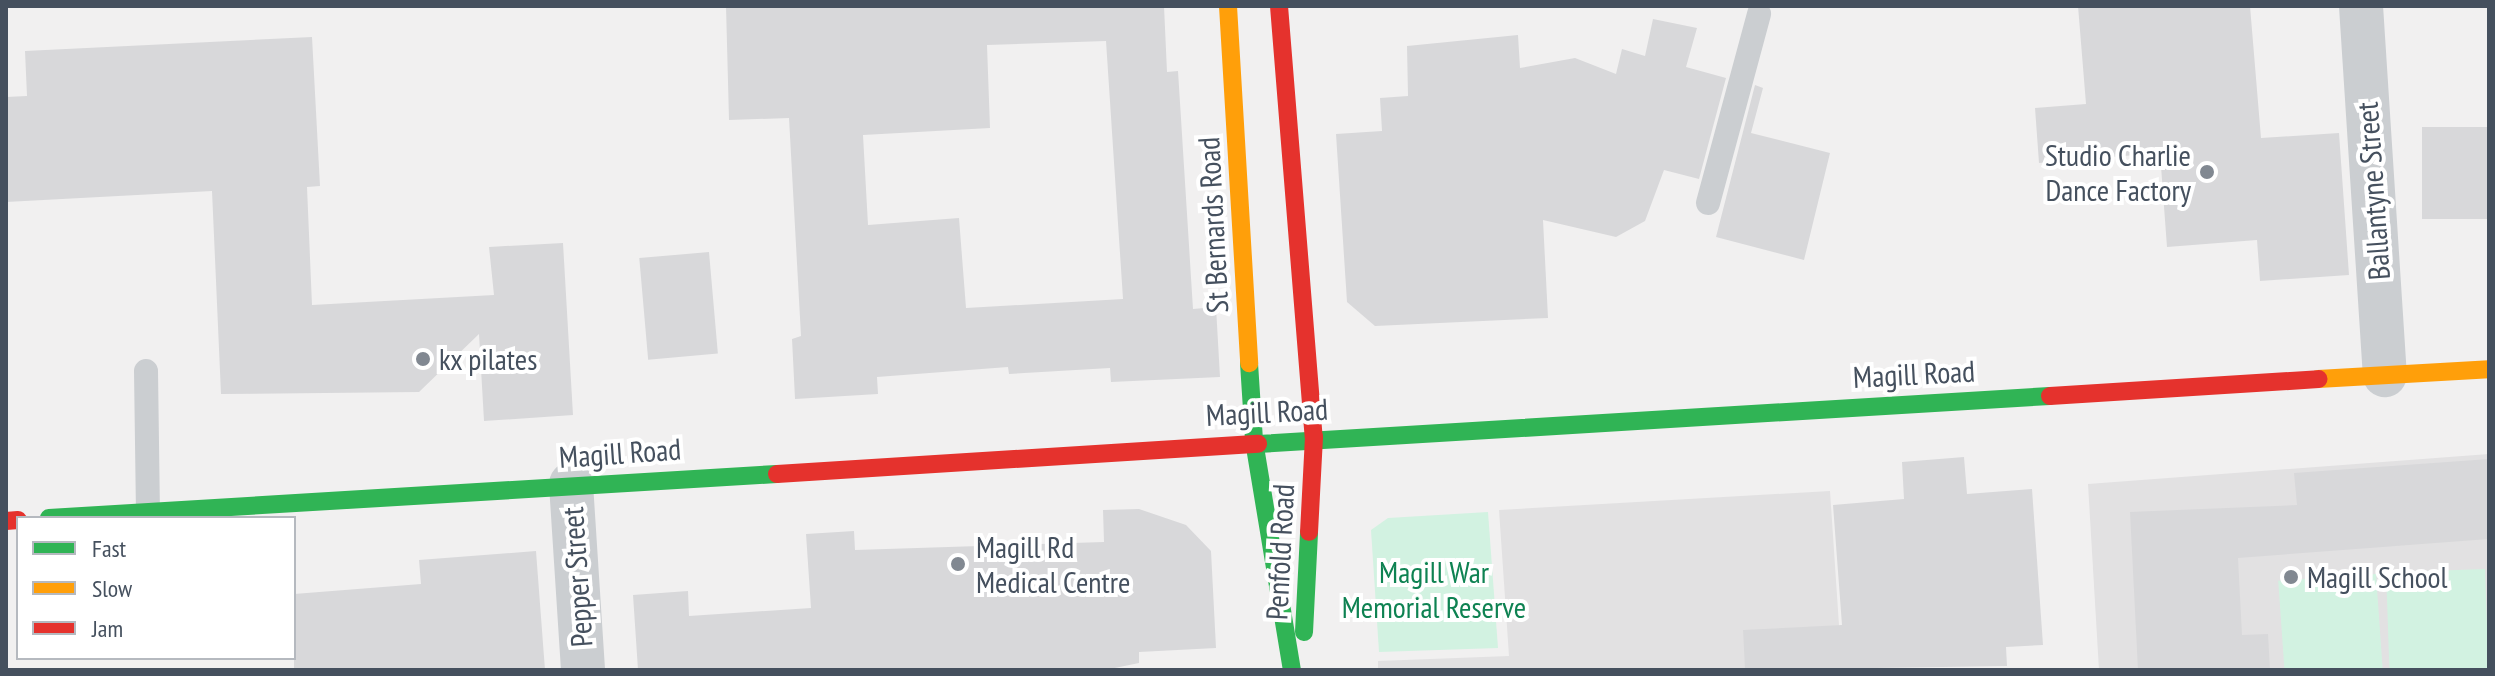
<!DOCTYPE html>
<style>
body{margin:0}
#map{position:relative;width:2495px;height:676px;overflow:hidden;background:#f1f0f0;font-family:"PT Sans Narrow",sans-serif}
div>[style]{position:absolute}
.education>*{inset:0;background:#e2e1e2}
.green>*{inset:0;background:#d2f2e1;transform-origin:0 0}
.building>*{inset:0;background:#d8d8da;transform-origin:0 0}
.lane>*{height:24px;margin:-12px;padding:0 12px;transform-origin:12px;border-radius:12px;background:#cbced1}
.street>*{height:44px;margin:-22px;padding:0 22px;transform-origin:22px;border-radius:22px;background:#cbced1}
.fast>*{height:18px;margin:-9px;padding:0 9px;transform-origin:9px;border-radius:9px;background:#30b455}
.slow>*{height:18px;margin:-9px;padding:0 9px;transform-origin:9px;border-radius:9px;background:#ff9f0a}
.jam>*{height:18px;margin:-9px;padding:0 9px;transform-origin:9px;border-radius:9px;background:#e5322d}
.dots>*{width:22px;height:22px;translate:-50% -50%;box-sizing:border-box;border:4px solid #fff;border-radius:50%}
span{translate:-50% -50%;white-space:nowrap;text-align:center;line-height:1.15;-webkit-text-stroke:8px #fff;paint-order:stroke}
.poi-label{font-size:30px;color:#45505e}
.right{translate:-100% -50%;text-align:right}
.left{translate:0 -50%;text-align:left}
.street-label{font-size:30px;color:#45505e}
.park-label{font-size:30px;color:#0e8252}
.frame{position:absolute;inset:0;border:8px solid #45505e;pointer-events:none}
.legend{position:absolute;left:16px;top:516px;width:280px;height:144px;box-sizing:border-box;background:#fff;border:2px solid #b5b9bf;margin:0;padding:10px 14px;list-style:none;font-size:24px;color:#45505e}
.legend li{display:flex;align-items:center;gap:16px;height:40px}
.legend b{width:40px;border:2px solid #b5b9bf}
</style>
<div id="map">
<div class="education">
<div style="clip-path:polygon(2489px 454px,2489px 670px,2099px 670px,2088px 484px)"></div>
<div style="clip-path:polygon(1830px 491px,1842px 670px,1378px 670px,1378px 661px,1509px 656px,1499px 510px)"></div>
</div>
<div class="green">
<div style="clip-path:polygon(1488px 512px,1498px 648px,1379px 652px,1371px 530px,1388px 518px)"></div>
<div style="left:2485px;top:569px;width:101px;height:99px;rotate:88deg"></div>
<div style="left:2376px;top:574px;width:96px;height:98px;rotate:86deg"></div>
</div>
<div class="building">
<div style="clip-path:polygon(evenodd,726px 6px,1164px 6px,1167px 72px,1178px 71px,1193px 309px,1216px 307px,1220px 377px,1111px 382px,1110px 368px,1009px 374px,1008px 367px,877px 377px,878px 394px,795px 399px,792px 339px,801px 336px,789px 118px,729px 120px,726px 6px,1106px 41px,1123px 299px,966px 308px,959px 218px,868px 225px,863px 135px,990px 128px,987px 45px,1106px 41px)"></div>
<div style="clip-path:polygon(2078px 6px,2250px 6px,2261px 138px,2339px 133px,2349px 275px,2260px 281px,2257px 240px,2167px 247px,2160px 153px,2039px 163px,2035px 108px,2086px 104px)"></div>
<div style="clip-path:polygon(1653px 19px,1697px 28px,1686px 67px,1726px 78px,1699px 179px,1664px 170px,1645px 221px,1616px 237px,1543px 220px,1548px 318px,1375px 326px,1347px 302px,1336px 134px,1382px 131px,1380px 98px,1408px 96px,1407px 46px,1518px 35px,1520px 68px,1575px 58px,1616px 74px,1622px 49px,1645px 56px)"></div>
<div style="clip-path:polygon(312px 37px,320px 186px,307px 187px,312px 305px,494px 295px,489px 247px,563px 243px,573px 415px,484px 421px,479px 334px,419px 392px,221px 394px,212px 191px,6px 202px,6px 97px,27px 96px,25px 51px)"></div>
<div style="clip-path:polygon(1755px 85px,1763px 88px,1751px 133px,1830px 153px,1804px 260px,1716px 237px)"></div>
<div style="left:2489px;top:127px;width:92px;height:67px;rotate:90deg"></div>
<div style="left:709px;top:252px;width:102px;height:70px;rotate:85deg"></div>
<div style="clip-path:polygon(1964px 457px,1967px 494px,2032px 489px,2043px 645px,2006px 647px,2007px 666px,1745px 670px,1743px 630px,1842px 625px,1833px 505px,1904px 499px,1902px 462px)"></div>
<div style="clip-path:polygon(2489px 459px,2489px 539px,2238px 558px,2242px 635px,2268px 634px,2270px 670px,2138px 670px,2130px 512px,2297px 505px,2294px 473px)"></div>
<div style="clip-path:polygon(1139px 509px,1186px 525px,1211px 551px,1216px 648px,1139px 652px,1139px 663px,1105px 670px,638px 670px,633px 595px,688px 591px,689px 616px,811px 608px,806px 534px,854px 531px,855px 550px,1104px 542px,1103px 510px)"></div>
<div style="clip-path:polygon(536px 551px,545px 670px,294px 670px,294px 594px,421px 584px,419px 560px)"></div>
</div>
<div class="lane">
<div style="left:1708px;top:203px;width:196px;rotate:-74.9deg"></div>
<div style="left:146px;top:371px;width:140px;rotate:89.2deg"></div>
</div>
<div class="street">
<div style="left:2361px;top:6px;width:370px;rotate:86.3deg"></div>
<div style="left:571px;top:484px;width:186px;rotate:86.3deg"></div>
</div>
<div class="fast">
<div style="left:1249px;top:363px;width:78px;rotate:86.3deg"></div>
<div style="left:1254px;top:441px;width:232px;rotate:80.6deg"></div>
<div style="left:1258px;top:444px;width:793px;rotate:-3.47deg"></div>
<div style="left:49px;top:518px;width:729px;rotate:-3.46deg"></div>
<div style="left:1304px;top:632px;width:100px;rotate:-87.1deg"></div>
</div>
<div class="slow">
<div style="left:1228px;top:6px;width:358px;rotate:86.6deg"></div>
<div style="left:2318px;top:379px;width:171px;rotate:-3.3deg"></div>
</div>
<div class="jam">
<div style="left:1279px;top:6px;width:432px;rotate:85.4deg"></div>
<div style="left:1314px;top:437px;width:95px;rotate:93deg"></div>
<div style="left:2050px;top:396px;width:269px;rotate:-3.6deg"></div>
<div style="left:777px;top:474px;width:482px;rotate:-3.6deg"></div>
<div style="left:6px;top:521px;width:12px;rotate:-5deg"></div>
</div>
<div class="dots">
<div style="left:2207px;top:172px;background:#818891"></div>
<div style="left:423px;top:359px;background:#818891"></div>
<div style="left:958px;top:564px;background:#818891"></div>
<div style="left:2291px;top:577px;background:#818891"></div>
</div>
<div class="poi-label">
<span class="right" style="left:2191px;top:172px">Studio Charlie<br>Dance Factory</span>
<span class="left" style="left:439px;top:359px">kx pilates</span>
<span class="left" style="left:976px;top:564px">Magill Rd<br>Medical Centre</span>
<span class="left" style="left:2307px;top:577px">Magill School</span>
</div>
<div class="street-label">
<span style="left:2373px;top:191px;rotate:-94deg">Ballantyne Street</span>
<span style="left:1213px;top:225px;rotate:-93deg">St Bernards Road</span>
<span style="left:1914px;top:374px;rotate:-3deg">Magill Road</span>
<span style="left:1267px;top:412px;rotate:-3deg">Magill Road</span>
<span style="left:620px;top:453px;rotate:-4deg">Magill Road</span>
<span style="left:1280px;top:552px;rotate:-87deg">Penfold Road</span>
<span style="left:577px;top:577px;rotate:-94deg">Pepper Street</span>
</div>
<div class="park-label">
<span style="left:1434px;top:589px">Magill War<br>Memorial Reserve</span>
</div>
<div class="frame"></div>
<ul class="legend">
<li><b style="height:10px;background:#30b455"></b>Fast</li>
<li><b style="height:10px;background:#ff9f0a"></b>Slow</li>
<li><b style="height:10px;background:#e5322d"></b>Jam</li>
</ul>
</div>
